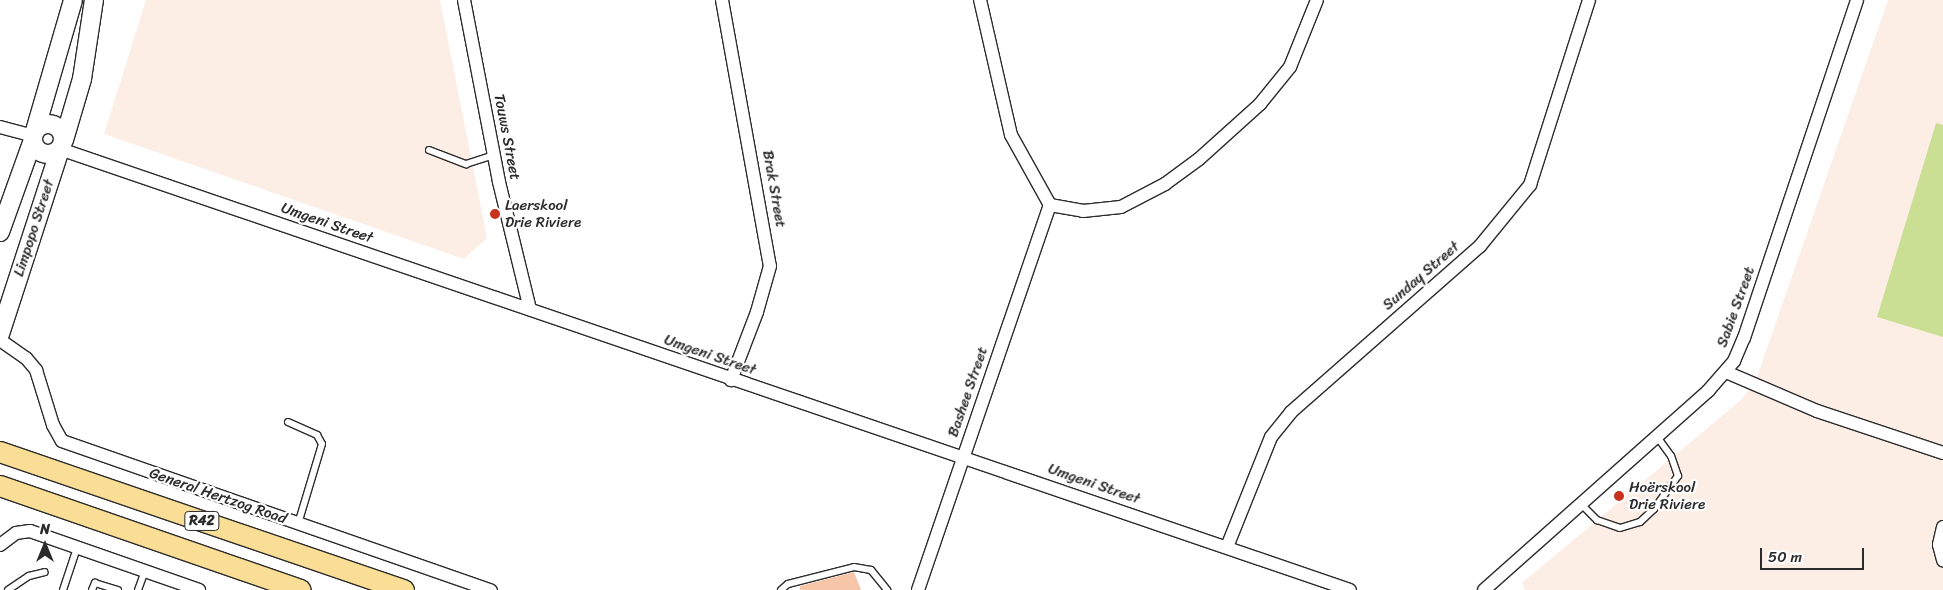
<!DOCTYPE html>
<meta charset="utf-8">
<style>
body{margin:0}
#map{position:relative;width:1943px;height:590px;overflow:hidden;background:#fff;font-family:Sriracha,sans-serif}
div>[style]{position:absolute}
.built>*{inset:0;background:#fdeee5}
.green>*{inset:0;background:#cbdf94}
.building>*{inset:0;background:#f7c5a7}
.roads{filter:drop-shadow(1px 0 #2b2b2b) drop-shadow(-1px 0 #2b2b2b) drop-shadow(0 1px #2b2b2b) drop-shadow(0 -1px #2b2b2b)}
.lane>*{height:6px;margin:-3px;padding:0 3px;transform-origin:3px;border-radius:3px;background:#fff}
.street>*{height:12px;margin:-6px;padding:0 6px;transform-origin:6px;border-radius:6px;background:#fff}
.secondary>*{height:18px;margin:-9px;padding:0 9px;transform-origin:9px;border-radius:9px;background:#fff}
.secondary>.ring{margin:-9px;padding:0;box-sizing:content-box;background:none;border:18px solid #fff;border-radius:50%}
.primary>*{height:20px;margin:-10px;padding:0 10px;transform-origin:10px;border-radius:10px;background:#fbde96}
.dots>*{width:14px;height:14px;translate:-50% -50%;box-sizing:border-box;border:2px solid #fff;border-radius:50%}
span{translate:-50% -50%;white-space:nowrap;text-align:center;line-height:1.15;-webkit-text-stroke:4.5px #fff;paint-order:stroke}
.shield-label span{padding:1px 4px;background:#fff;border:1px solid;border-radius:4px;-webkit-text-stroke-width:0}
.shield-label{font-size:14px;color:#2b2b2b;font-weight:700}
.street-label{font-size:15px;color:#2b2b2b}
.poi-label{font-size:15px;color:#2b2b2b}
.left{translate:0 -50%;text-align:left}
.north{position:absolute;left:20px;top:520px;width:50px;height:50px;-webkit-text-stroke:4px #fff;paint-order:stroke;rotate:0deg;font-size:14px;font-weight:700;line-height:20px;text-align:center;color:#2b2b2b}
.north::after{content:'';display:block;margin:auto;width:18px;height:22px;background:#2b2b2b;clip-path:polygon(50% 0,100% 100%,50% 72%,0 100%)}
.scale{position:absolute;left:1760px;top:548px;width:104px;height:22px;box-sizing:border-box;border:2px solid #2b2b2b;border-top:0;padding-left:6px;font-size:15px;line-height:18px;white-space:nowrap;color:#2b2b2b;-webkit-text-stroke:4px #fff;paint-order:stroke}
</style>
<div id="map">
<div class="built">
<div style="clip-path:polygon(146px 0,440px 0,487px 238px,464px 259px,104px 134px)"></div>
<div style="clip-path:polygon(1888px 0,1943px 0,1943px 590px,1525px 590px,1522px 583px,1742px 399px,1758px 374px)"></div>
</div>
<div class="green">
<div style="clip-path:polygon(1936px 123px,1943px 125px,1943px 337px,1877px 317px)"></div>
</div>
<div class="building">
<div style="clip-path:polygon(854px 572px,861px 590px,800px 590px,800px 586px)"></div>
</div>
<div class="roads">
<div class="lane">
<div style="left:429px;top:150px;width:40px;rotate:21deg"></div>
<div style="left:466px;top:164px;width:29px;rotate:-18deg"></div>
<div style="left:288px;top:422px;width:32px;rotate:24deg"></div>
<div style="left:317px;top:435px;width:10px;rotate:61deg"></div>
<div style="left:322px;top:444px;width:84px;rotate:106.7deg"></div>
<div style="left:1581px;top:504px;width:23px;rotate:45deg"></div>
<div style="left:1597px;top:520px;width:24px;rotate:19deg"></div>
<div style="left:1620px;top:528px;width:21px;rotate:-17deg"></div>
<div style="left:1640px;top:522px;width:19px;rotate:-43deg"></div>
<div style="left:1654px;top:509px;width:41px;rotate:-54deg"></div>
<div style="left:1678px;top:476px;width:21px;rotate:-109deg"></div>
<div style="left:1671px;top:456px;width:24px;rotate:-126deg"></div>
<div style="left:8px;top:590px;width:25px;rotate:-34deg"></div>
<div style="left:29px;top:576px;width:16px;rotate:-14deg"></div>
<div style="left:63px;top:590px;width:44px;rotate:-71.6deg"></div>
<div style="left:92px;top:590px;width:8px;rotate:-67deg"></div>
<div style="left:95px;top:583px;width:24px;rotate:17deg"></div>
<div style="left:138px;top:590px;width:20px;rotate:-70deg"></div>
<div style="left:781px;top:590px;width:9px;rotate:-41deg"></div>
<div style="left:788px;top:584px;width:68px;rotate:-14.4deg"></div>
<div style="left:854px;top:567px;width:17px;rotate:10deg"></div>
<div style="left:871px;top:570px;width:26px;rotate:51deg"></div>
</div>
<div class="street">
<div style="left:464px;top:0;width:185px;rotate:79.1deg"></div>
<div style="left:499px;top:182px;width:131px;rotate:76.3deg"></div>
<div style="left:722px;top:0;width:270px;rotate:79.8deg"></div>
<div style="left:770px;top:266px;width:48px;rotate:105.8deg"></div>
<div style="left:757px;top:312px;width:73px;rotate:110.9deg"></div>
<div style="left:0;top:127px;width:34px;rotate:15deg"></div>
<div style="left:60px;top:149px;width:1363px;rotate:18.87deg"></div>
<div style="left:1050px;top:205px;width:34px;rotate:10deg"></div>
<div style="left:1083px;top:211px;width:38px;rotate:-6deg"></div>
<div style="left:1121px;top:207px;width:50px;rotate:-27.6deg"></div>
<div style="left:1165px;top:184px;width:42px;rotate:-36.3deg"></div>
<div style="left:1199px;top:159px;width:82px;rotate:-42deg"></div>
<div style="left:1260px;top:104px;width:48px;rotate:-51deg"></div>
<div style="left:1290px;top:67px;width:72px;rotate:-68.1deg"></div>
<div style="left:0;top:340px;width:32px;rotate:35deg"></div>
<div style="left:26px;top:358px;width:16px;rotate:50deg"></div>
<div style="left:36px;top:370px;width:58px;rotate:72.8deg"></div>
<div style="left:53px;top:425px;width:18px;rotate:61deg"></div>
<div style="left:62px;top:441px;width:454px;rotate:19.2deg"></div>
<div style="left:1726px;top:372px;width:99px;rotate:23.2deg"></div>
<div style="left:1817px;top:411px;width:133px;rotate:18.4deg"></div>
<div style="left:1943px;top:527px;width:18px;rotate:103deg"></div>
<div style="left:1939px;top:545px;width:16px;rotate:75deg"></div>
<div style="left:0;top:545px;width:20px;rotate:-37deg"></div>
<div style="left:16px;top:533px;width:14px;rotate:-8deg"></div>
<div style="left:30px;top:531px;width:179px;rotate:19.2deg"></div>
<div style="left:1227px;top:547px;width:118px;rotate:-68.2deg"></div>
<div style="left:1271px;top:437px;width:32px;rotate:-51deg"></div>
<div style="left:1291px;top:412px;width:252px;rotate:-41.3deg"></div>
<div style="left:1480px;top:246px;width:79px;rotate:-50.7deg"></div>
<div style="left:1530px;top:185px;width:194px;rotate:-72.3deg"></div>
<div style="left:918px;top:590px;width:407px;rotate:-71.1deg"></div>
<div style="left:1050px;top:205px;width:80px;rotate:-119.1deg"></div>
<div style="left:1011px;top:135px;width:139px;rotate:-102.9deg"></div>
<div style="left:1484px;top:590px;width:300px;rotate:-41.6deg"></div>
<div style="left:1708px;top:391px;width:40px;rotate:-49deg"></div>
<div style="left:1734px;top:361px;width:25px;rotate:-67deg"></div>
<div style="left:1744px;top:338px;width:356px;rotate:-71.5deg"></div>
</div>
<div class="secondary">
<div class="ring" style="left:33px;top:124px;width:12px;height:12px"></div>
<div style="left:35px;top:131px;width:136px;rotate:-73.8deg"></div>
<div style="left:64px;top:140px;width:64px;rotate:-73.6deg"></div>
<div style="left:82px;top:79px;width:80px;rotate:-81.4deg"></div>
<div style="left:0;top:232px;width:98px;rotate:-70.3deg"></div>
<div style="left:0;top:334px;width:194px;rotate:-72deg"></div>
</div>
<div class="primary">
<div style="left:0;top:452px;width:427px;rotate:18.9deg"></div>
<div style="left:0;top:486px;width:318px;rotate:19.1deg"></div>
</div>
</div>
<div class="dots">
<div style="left:495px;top:214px;background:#c8321e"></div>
<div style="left:1619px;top:496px;background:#c8321e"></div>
</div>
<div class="shield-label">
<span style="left:202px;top:521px">R42</span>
</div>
<div class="street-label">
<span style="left:507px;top:137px;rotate:79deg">Touws Street</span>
<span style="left:774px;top:189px;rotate:80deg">Brak Street</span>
<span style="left:327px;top:223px;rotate:19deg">Umgeni Street</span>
<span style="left:34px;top:228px;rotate:-72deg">Limpopo Street</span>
<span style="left:1421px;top:276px;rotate:-41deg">Sunday Street</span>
<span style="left:1736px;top:307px;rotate:-70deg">Sabie Street</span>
<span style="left:710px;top:355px;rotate:19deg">Umgeni Street</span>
<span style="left:968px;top:392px;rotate:-71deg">Bashee Street</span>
<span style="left:1094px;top:484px;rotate:19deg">Umgeni Street</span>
<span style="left:218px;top:496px;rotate:19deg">General Hertzog Road</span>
</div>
<div class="poi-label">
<span class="left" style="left:505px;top:214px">Laerskool<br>Drie Riviere</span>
<span class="left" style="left:1629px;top:496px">Hoërskool<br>Drie Riviere</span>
</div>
<div class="north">N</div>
<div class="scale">50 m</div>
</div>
